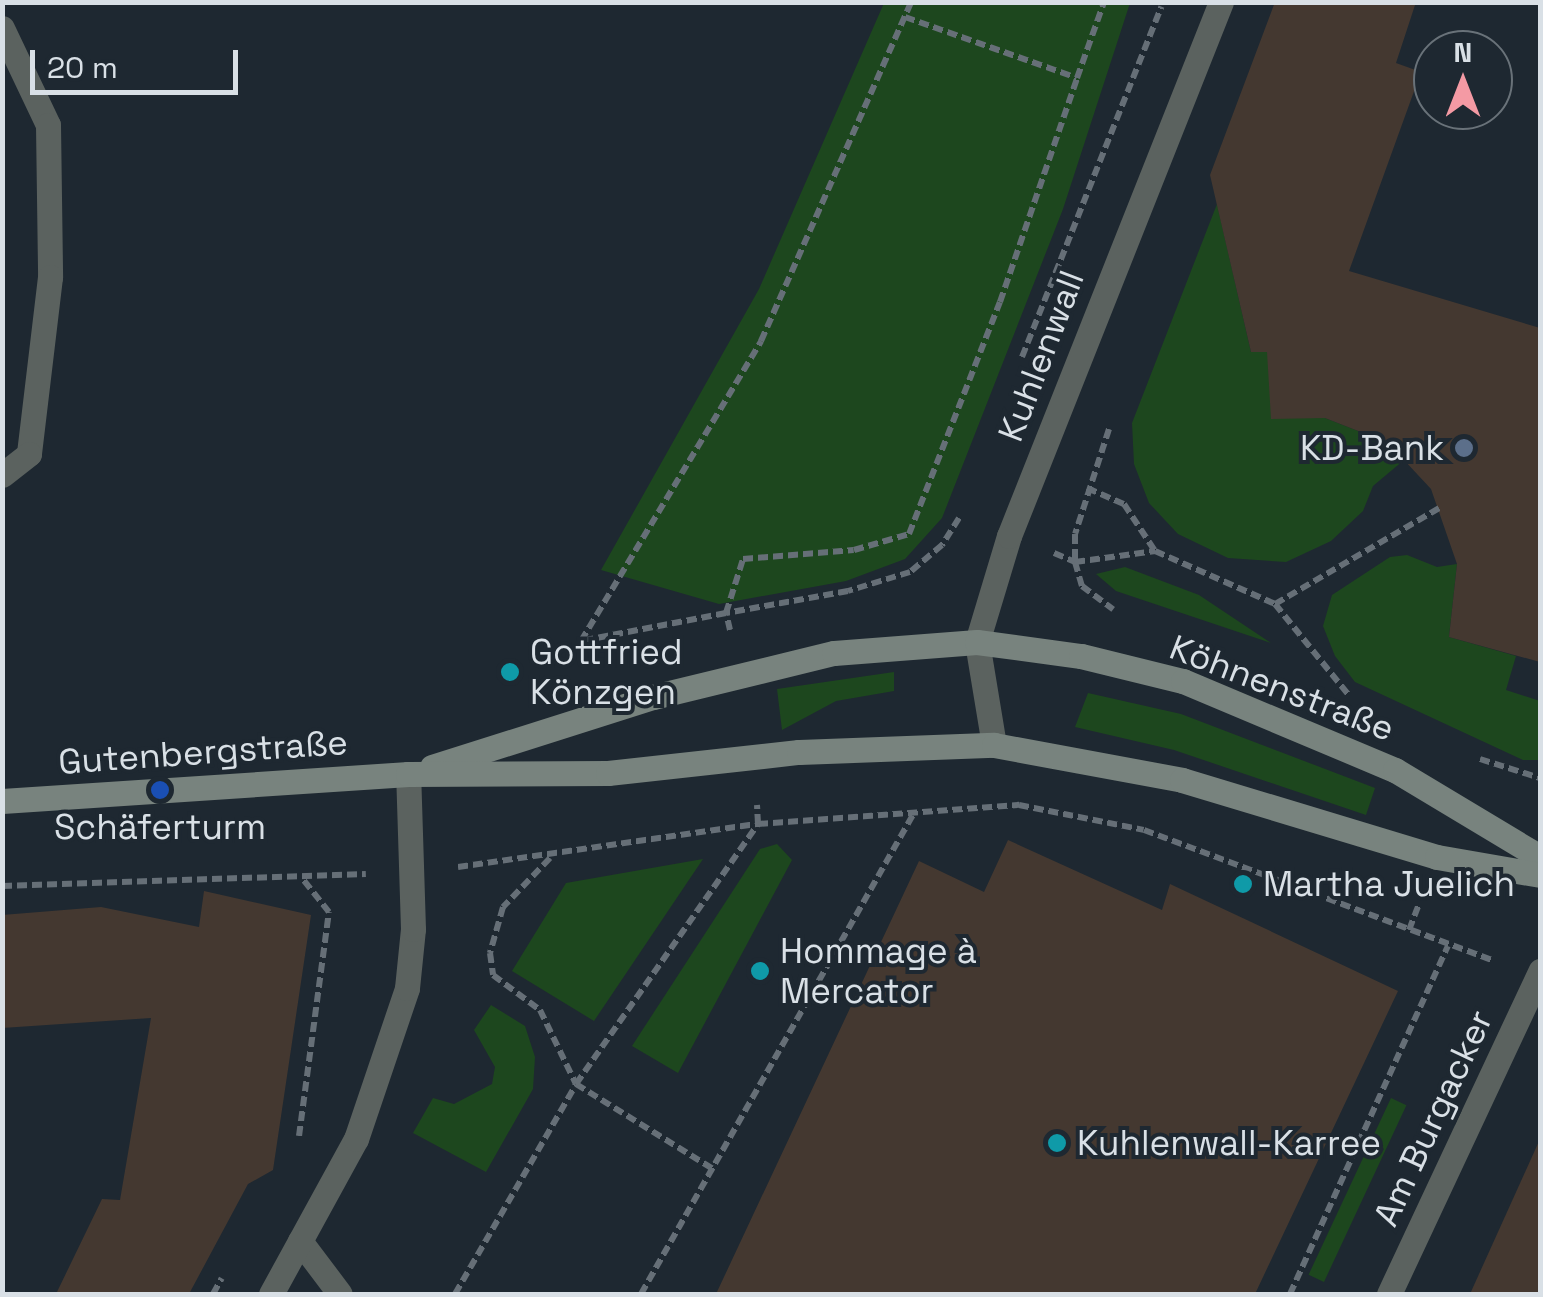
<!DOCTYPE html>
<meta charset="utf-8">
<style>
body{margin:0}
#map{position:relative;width:1543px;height:1297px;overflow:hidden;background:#1e2831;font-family:"Space Grotesk",sans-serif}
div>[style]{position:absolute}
.green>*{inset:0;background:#1d471e;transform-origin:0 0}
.building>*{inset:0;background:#443830}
.path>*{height:6px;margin-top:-3px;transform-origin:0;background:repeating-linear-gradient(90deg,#666f77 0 10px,transparent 0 15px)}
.service>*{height:25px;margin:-12.5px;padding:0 12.5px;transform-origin:12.5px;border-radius:12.5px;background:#5b625f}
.minor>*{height:25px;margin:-12.5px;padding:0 12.5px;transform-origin:12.5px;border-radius:12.5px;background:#5b625f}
.secondary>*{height:25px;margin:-12.5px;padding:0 12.5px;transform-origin:12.5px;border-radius:12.5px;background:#78837e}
.dots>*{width:28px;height:28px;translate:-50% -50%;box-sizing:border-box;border:5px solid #1e2831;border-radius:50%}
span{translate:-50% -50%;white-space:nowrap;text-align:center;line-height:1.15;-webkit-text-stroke:8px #1e2831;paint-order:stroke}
.street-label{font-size:35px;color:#d9e0e6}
.poi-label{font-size:35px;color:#d9e0e6}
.right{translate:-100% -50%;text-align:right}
.left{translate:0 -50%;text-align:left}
.frame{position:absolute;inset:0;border:5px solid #d9e0e6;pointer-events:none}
.north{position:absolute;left:1413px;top:30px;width:100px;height:100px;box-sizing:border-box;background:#1e2831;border:2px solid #697279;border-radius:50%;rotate:0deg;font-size:28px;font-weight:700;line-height:40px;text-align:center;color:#d9e0e6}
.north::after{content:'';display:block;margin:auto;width:35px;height:45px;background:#f49aa4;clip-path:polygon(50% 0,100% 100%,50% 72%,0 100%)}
.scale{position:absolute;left:30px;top:50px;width:208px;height:45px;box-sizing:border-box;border:5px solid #d9e0e6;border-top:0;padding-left:12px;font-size:30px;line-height:35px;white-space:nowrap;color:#d9e0e6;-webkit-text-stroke:8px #1e2831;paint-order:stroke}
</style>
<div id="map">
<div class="green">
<div style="clip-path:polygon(884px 3px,1130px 3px,1063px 209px,942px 518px,905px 559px,846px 581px,719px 604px,601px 570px,759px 289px)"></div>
<div style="clip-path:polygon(1217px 204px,1251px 352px,1267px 352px,1325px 418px,1371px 436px,1404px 460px,1373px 486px,1363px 511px,1331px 541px,1286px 562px,1228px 558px,1178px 534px,1149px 503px,1134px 464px,1132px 423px)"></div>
<div style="clip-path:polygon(1407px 555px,1437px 567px,1457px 564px,1449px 637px,1516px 656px,1506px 690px,1540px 701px,1540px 760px,1523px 760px,1355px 682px,1335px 656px,1323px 626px,1332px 595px,1390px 557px)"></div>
<div style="clip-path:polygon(1125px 567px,1199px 595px,1271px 643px,1116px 591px,1096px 574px)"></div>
<div style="clip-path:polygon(894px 672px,894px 691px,836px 701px,782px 730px,777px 689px)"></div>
<div style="clip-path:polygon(1088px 693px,1181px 714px,1375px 788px,1366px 815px,1174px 750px,1075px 727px)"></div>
<div style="clip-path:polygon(777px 844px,792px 860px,678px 1073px,632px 1046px,760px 849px)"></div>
<div style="clip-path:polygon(703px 859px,594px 1021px,512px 971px,566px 883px)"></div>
<div style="clip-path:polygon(491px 1005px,525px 1026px,535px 1057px,533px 1089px,486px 1172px,413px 1133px,433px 1098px,454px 1104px,492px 1084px,495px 1067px,474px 1030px)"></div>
<div style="left:1391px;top:1098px;width:17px;height:195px;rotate:25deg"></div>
</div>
<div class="building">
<div style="clip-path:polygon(1275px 2px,1416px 2px,1396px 63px,1421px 72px,1349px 271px,1540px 328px,1540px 662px,1449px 637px,1457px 564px,1431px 489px,1404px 460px,1371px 436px,1325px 418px,1271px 419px,1267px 352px,1251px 352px,1210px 175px)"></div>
<div style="clip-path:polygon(1008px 840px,1162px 910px,1170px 884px,1398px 991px,1255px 1294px,716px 1294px,919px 861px,984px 892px)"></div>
<div style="clip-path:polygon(204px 891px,311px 915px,273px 1170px,248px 1184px,189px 1294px,56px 1294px,102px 1199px,120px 1200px,151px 1018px,2px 1028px,2px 915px,101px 907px,199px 927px)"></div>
<div style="clip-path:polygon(1540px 1139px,1540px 1294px,1470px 1294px)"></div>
</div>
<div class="path">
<div style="left:905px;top:17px;width:182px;rotate:19.5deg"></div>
<div style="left:1077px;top:78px;width:81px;rotate:-70.4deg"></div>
<div style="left:1022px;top:357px;width:377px;rotate:-68.3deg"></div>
<div style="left:1109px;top:429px;width:110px;rotate:107.9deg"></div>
<div style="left:1075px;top:534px;width:28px;rotate:90deg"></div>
<div style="left:1075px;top:562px;width:25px;rotate:74deg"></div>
<div style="left:1082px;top:586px;width:39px;rotate:37deg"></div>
<div style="left:1087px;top:488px;width:40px;rotate:23.4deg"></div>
<div style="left:1124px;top:504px;width:56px;rotate:56.6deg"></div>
<div style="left:1155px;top:551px;width:131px;rotate:23.8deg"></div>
<div style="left:1275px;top:604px;width:116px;rotate:51deg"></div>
<div style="left:959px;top:518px;width:32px;rotate:122deg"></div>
<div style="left:942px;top:545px;width:42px;rotate:139.8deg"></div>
<div style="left:910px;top:572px;width:65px;rotate:163deg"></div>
<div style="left:848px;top:591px;width:124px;rotate:169.8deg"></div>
<div style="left:726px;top:613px;width:57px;rotate:-72.5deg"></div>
<div style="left:743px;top:559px;width:111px;rotate:-4.6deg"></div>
<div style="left:854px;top:550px;width:57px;rotate:-16.2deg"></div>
<div style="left:909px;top:534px;width:249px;rotate:-68.6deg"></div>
<div style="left:1000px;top:302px;width:237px;rotate:-71deg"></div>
<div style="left:1054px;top:553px;width:23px;rotate:23deg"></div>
<div style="left:1075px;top:562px;width:81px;rotate:-7.8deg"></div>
<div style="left:1275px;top:604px;width:190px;rotate:-30.3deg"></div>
<div style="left:730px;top:630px;width:17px;rotate:-103deg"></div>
<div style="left:726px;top:613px;width:148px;rotate:169.1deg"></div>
<div style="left:581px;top:641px;width:350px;rotate:-59deg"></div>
<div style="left:761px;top:341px;width:371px;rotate:-66.1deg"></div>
<div style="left:1480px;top:759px;width:63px;rotate:17.6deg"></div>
<div style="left:550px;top:858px;width:68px;rotate:133.8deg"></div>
<div style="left:503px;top:907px;width:48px;rotate:105.8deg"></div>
<div style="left:490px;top:953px;width:22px;rotate:82deg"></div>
<div style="left:493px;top:975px;width:59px;rotate:36.7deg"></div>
<div style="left:540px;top:1010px;width:82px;rotate:64.1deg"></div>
<div style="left:576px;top:1084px;width:161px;rotate:31.8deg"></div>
<div style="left:458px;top:867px;width:303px;rotate:-8.2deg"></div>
<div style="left:758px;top:824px;width:262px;rotate:-4.2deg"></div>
<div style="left:1019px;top:805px;width:127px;rotate:11.3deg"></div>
<div style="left:1144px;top:830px;width:371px;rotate:20.5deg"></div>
<div style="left:2px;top:886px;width:364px;rotate:-1.9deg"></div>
<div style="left:1409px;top:930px;width:28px;rotate:-69deg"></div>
<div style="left:299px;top:1136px;width:226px;rotate:-82.4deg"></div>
<div style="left:329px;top:912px;width:43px;rotate:-128.5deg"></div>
<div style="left:213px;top:1294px;width:18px;rotate:-61deg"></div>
<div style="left:455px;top:1294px;width:242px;rotate:-60deg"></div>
<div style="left:576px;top:1084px;width:317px;rotate:-55deg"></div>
<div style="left:758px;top:824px;width:19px;rotate:-93deg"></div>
<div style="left:641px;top:1294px;width:553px;rotate:-60.42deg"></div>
<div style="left:1290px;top:1294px;width:382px;rotate:-65.6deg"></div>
</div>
<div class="service">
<div style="left:2px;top:28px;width:107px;rotate:64.6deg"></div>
<div style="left:48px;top:125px;width:152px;rotate:89.2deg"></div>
<div style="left:50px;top:277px;width:178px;rotate:96.8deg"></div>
<div style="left:29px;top:454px;width:34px;rotate:142deg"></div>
</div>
<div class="minor">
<div style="left:994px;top:745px;width:104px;rotate:-99.4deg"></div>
<div style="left:977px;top:642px;width:111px;rotate:-73.2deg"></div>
<div style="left:1009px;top:536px;width:575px;rotate:-68.35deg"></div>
<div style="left:300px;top:1241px;width:66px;rotate:53deg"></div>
<div style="left:271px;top:1294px;width:177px;rotate:-61.3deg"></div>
<div style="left:356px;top:1139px;width:159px;rotate:-71.3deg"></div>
<div style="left:407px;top:988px;width:59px;rotate:-84.2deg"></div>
<div style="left:413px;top:929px;width:155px;rotate:-91.8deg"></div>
<div style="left:1389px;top:1294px;width:357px;rotate:-64.9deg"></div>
</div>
<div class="secondary">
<div style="left:432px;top:767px;width:232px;rotate:-17.6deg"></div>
<div style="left:653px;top:697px;width:186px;rotate:-13.7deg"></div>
<div style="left:834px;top:653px;width:143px;rotate:-4.4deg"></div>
<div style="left:977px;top:642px;width:105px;rotate:7.7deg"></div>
<div style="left:1081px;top:656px;width:105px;rotate:13.8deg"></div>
<div style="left:1183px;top:681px;width:230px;rotate:22.8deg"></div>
<div style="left:1395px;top:770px;width:169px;rotate:31deg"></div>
<div style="left:2px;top:801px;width:407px;rotate:-3.8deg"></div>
<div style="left:408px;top:774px;width:200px;rotate:-0.3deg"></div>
<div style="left:608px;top:773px;width:192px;rotate:-6.3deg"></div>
<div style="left:799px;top:752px;width:195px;rotate:-2.1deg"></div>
<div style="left:994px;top:745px;width:191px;rotate:10.5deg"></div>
<div style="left:1182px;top:780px;width:266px;rotate:16.8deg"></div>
<div style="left:1437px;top:857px;width:105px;rotate:9.9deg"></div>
</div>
<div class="dots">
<div style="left:1464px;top:448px;background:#5c6f8a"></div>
<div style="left:510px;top:672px;background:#0f9aa8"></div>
<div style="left:160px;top:790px;background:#1a4fb4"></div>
<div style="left:1243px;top:884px;background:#0f9aa8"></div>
<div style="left:760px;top:971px;background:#0f9aa8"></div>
<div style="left:1057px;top:1143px;background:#0f9aa8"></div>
</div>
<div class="street-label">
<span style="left:1041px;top:356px;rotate:-69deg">Kuhlenwall</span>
<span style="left:1282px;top:688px;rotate:21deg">Köhnenstraße</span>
<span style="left:203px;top:752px;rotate:-4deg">Gutenbergstraße</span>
<span style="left:1433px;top:1118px;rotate:-65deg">Am Burgacker</span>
</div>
<div class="poi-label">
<span class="right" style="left:1444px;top:448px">KD-Bank</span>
<span class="left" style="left:530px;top:672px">Gottfried<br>Könzgen</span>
<span style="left:160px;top:827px">Schäferturm</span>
<span class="left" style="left:1263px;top:884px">Martha Juelich</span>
<span class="left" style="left:780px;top:971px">Hommage à<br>Mercator</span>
<span class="left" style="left:1077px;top:1143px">Kuhlenwall-Karree</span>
</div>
<div class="frame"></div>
<div class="north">N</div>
<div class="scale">20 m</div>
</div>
